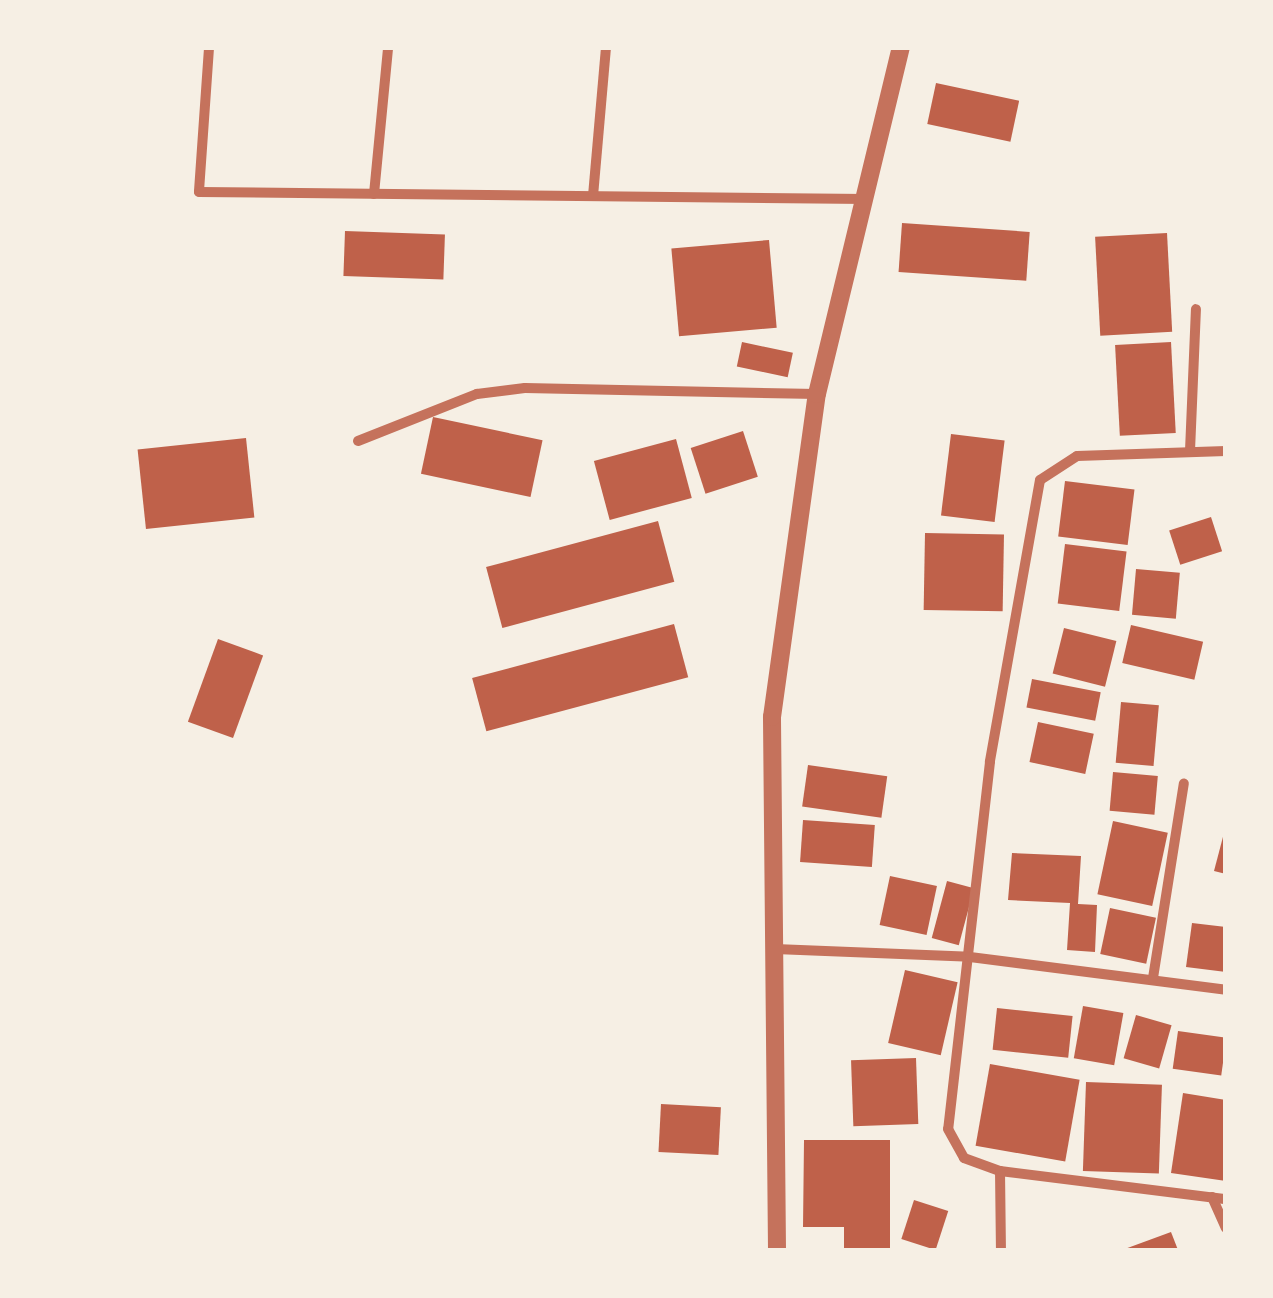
<!DOCTYPE html>
<style>
body{margin:0}
#map{position:relative;width:1273px;height:1298px;overflow:hidden;background:#f6efe4;font-family:"Asap Condensed",sans-serif}
div>[style]{position:absolute}
.building>*{inset:0;background:#bf614a;transform-origin:0 0}
.minor>*{height:10px;margin:-5px;padding:0 5px;transform-origin:5px;border-radius:5px;background:#c5725c}
.tertiary>*{height:18px;margin:-9px;padding:0 9px;transform-origin:9px;border-radius:9px;background:#c5725c}
span{translate:-50% -50%;white-space:nowrap;text-align:center;line-height:1.15;-webkit-text-stroke:10px #f6efe4;paint-order:stroke}
.frame{position:absolute;inset:0;border:50px solid #f6efe4;pointer-events:none}
</style>
<div id="map">
<div class="building">
<div style="left:936px;top:83px;width:85px;height:42px;rotate:12deg"></div>
<div style="left:902px;top:223px;width:128px;height:49px;rotate:4deg"></div>
<div style="left:345px;top:231px;width:100px;height:45px;rotate:2deg"></div>
<div style="left:1167px;top:233px;width:99px;height:72px;rotate:87deg"></div>
<div style="left:769px;top:240px;width:88px;height:98px;rotate:85deg"></div>
<div style="left:742px;top:342px;width:52px;height:25px;rotate:12deg"></div>
<div style="left:1171px;top:342px;width:91px;height:56px;rotate:87deg"></div>
<div style="left:433px;top:417px;width:112px;height:58px;rotate:12deg"></div>
<div style="left:743px;top:431px;width:48px;height:55px;rotate:72deg"></div>
<div style="left:951px;top:434px;width:54px;height:82px;rotate:7deg"></div>
<div style="left:246px;top:438px;width:80px;height:109px;rotate:84deg"></div>
<div style="left:676px;top:439px;width:61px;height:85px;rotate:75deg"></div>
<div style="left:1065px;top:481px;width:70px;height:56px;rotate:7deg"></div>
<div style="left:1211px;top:517px;width:36px;height:44px;rotate:72deg"></div>
<div style="left:658px;top:521px;width:63px;height:178px;rotate:75deg"></div>
<div style="left:925px;top:533px;width:79px;height:77px;rotate:1deg"></div>
<div style="left:1065px;top:544px;width:62px;height:60px;rotate:7deg"></div>
<div style="left:1136px;top:569px;width:44px;height:46px;rotate:5deg"></div>
<div style="left:674px;top:624px;width:55px;height:209px;rotate:75deg"></div>
<div style="left:1131px;top:625px;width:74px;height:39px;rotate:13deg"></div>
<div style="left:1064px;top:628px;width:54px;height:47px;rotate:14deg"></div>
<div style="left:218px;top:639px;width:48px;height:88px;rotate:20deg"></div>
<div style="left:1032px;top:679px;width:70px;height:29px;rotate:11deg"></div>
<div style="left:1121px;top:702px;width:38px;height:61px;rotate:5deg"></div>
<div style="left:1038px;top:722px;width:57px;height:41px;rotate:12deg"></div>
<div style="left:808px;top:765px;width:80px;height:42px;rotate:8deg"></div>
<div style="left:1113px;top:772px;width:45px;height:39px;rotate:5deg"></div>
<div style="left:803px;top:820px;width:72px;height:42px;rotate:4deg"></div>
<div style="left:1113px;top:821px;width:56px;height:75px;rotate:12deg"></div>
<div style="clip-path:polygon(1224px 833px,1226px 833px,1226px 874px,1214px 871px)"></div>
<div style="clip-path:polygon(1012px 853px,1081px 856px,1078px 904px,1097px 905px,1095px 952px,1067px 950px,1070px 903px,1008px 900px)"></div>
<div style="left:890px;top:876px;width:48px;height:50px;rotate:12deg"></div>
<div style="left:947px;top:881px;width:28px;height:59px;rotate:15deg"></div>
<div style="left:1110px;top:908px;width:47px;height:47px;rotate:12deg"></div>
<div style="clip-path:polygon(1192px 923px,1226px 927px,1226px 972px,1186px 967px)"></div>
<div style="left:905px;top:970px;width:54px;height:75px;rotate:13deg"></div>
<div style="left:1083px;top:1006px;width:41px;height:53px;rotate:10deg"></div>
<div style="left:997px;top:1008px;width:76px;height:42px;rotate:6deg"></div>
<div style="left:1136px;top:1015px;width:37px;height:45px;rotate:16deg"></div>
<div style="left:1178px;top:1031px;width:49px;height:38px;rotate:8deg"></div>
<div style="left:916px;top:1058px;width:66px;height:65px;rotate:88deg"></div>
<div style="left:990px;top:1064px;width:91px;height:83px;rotate:10deg"></div>
<div style="left:1086px;top:1082px;width:76px;height:89px;rotate:2deg"></div>
<div style="clip-path:polygon(1183px 1093px,1226px 1100px,1226px 1181px,1171px 1173px)"></div>
<div style="left:661px;top:1104px;width:60px;height:48px;rotate:3deg"></div>
<div style="clip-path:polygon(804px 1140px,890px 1140px,890px 1250px,844px 1250px,844px 1227px,803px 1227px)"></div>
<div style="left:914px;top:1200px;width:36px;height:41px;rotate:18deg"></div>
<div style="clip-path:polygon(1171px 1232px,1178px 1250px,1122px 1250px)"></div>
</div>
<div class="minor">
<div style="left:209px;top:48px;width:144px;rotate:94deg"></div>
<div style="left:199px;top:192px;width:668px;rotate:0.6deg"></div>
<div style="left:374px;top:194px;width:147px;rotate:-84.5deg"></div>
<div style="left:593px;top:196px;width:149px;rotate:-85deg"></div>
<div style="left:358px;top:441px;width:128px;rotate:-21.6deg"></div>
<div style="left:477px;top:394px;width:48px;rotate:-7.1deg"></div>
<div style="left:525px;top:388px;width:292px;rotate:1.2deg"></div>
<div style="left:1190px;top:451px;width:142px;rotate:-87.6deg"></div>
<div style="left:1226px;top:451px;width:149px;rotate:178.1deg"></div>
<div style="left:1077px;top:456px;width:44px;rotate:147deg"></div>
<div style="left:1040px;top:480px;width:286px;rotate:100.1deg"></div>
<div style="left:990px;top:762px;width:369px;rotate:96.5deg"></div>
<div style="left:948px;top:1129px;width:33px;rotate:61deg"></div>
<div style="left:964px;top:1158px;width:38px;rotate:20deg"></div>
<div style="left:1000px;top:1171px;width:228px;rotate:7.1deg"></div>
<div style="left:775px;top:949px;width:195px;rotate:2.3deg"></div>
<div style="left:970px;top:957px;width:258px;rotate:7.3deg"></div>
<div style="left:1153px;top:978px;width:197px;rotate:-81deg"></div>
<div style="left:1000px;top:1171px;width:79px;rotate:89.3deg"></div>
<div style="left:1212px;top:1197px;width:34px;rotate:66deg"></div>
</div>
<div class="tertiary">
<div style="left:777px;top:1250px;width:533px;rotate:-90.54deg"></div>
<div style="left:772px;top:717px;width:326px;rotate:-82.1deg"></div>
<div style="left:817px;top:394px;width:356px;rotate:-76.4deg"></div>
</div>
<div class="frame"></div>
</div>
